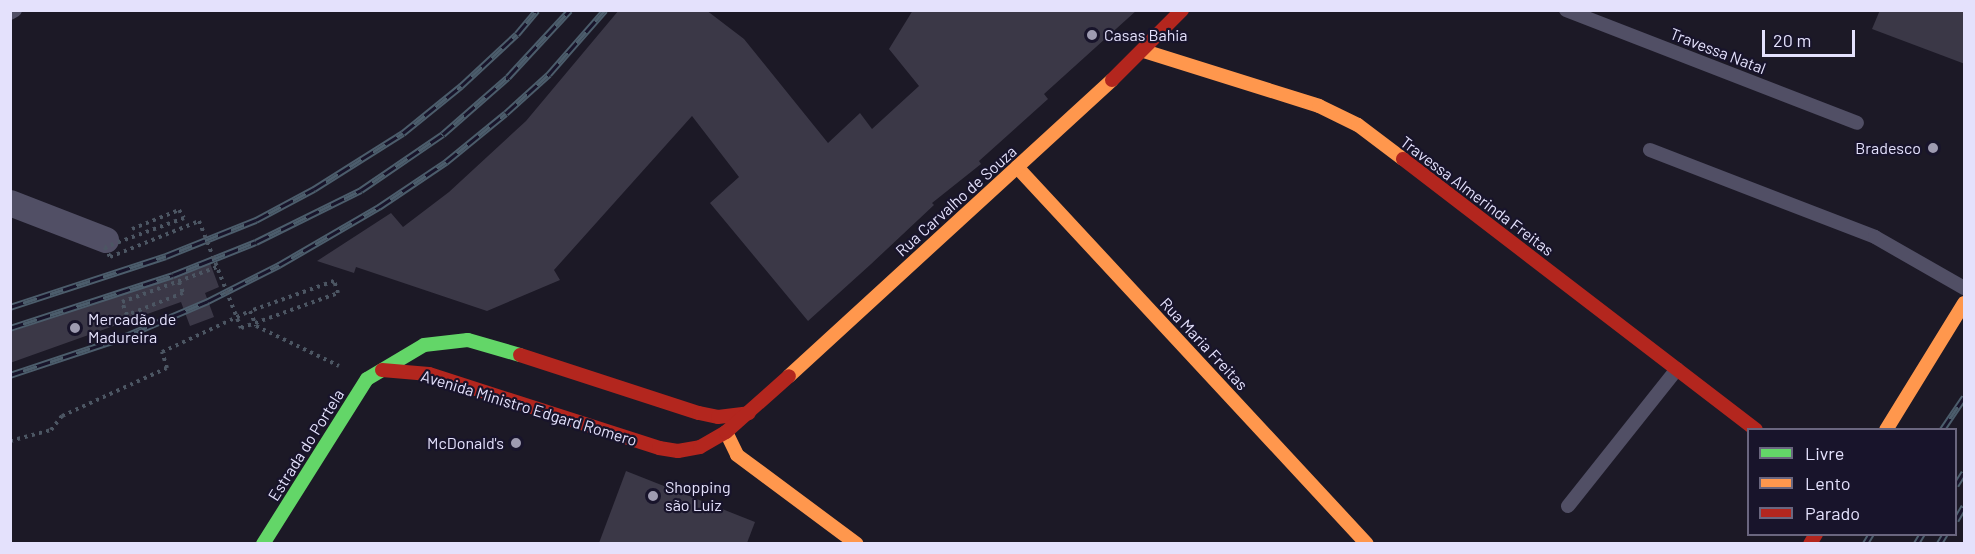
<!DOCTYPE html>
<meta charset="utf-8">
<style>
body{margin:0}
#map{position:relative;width:1975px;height:554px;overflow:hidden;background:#1c1926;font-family:Barlow,sans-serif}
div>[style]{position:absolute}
.building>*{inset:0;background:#3b3847}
.path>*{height:4px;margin-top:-2px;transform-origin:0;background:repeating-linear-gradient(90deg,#4c5663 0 3px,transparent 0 7.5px)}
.lane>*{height:14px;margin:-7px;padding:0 7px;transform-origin:7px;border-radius:7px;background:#514f65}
.street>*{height:26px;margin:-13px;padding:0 13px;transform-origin:13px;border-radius:13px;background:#514f65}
.fast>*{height:14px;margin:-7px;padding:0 7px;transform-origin:7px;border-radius:7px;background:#63d668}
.slow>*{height:14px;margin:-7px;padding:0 7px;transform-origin:7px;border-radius:7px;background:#ff974d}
.jam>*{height:14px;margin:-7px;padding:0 7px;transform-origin:7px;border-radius:7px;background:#b3261e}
.rail>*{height:7px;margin-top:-3.5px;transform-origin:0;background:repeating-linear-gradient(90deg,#18142b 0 14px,#4c5d6c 0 28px);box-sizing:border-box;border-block:2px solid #4c5d6c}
.path-bridge>*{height:4px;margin-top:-2px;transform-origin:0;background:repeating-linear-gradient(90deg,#4c5663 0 3px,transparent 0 7.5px)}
.dots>*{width:16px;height:16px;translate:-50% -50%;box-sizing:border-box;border:3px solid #18142b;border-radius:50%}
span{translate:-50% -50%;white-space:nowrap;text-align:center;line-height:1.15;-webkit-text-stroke:4.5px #18142b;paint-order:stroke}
.poi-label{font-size:16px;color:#e4e1fc}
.left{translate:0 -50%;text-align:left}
.right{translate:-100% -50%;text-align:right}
.street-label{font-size:16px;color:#e4e1fc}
.frame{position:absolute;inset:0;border:12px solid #e4e1fc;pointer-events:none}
.legend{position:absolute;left:1747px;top:428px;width:210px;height:108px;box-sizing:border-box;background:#18142b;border:2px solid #6a667f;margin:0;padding:8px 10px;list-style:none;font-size:18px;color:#e4e1fc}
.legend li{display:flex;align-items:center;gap:12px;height:30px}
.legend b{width:30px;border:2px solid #6a667f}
.scale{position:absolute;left:1762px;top:30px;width:93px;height:27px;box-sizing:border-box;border:3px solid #e4e1fc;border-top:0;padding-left:8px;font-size:18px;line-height:21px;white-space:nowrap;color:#e4e1fc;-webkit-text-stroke:4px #18142b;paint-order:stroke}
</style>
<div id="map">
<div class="building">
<div style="clip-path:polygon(619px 10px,706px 10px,744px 39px,828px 143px,860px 113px,872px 129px,919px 86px,889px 49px,913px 10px,1137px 10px,1044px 94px,1048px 99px,979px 161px,981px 164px,932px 203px,934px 205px,870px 265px,808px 321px,710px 203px,739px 177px,692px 116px,554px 270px,560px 280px,487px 311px,356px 267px,354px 273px,317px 261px,391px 213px,403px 227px,449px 192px,526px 121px)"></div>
<div style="clip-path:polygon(1880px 10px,1965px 10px,1965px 64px,1872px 29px)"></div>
<div style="clip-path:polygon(210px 263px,219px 287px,205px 293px,214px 317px,190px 326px,181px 302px,10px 363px,10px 332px)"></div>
<div style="clip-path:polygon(626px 471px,755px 522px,747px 543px,599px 543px)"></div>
</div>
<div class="path">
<div style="left:132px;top:229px;width:51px;rotate:-22deg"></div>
<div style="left:179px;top:210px;width:9px;rotate:58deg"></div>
<div style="left:334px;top:281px;width:89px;rotate:160.3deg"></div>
<div style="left:250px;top:311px;width:16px;rotate:68deg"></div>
<div style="left:256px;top:326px;width:92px;rotate:25.7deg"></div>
<div style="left:179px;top:282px;width:12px;rotate:70deg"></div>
<div style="left:183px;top:293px;width:60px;rotate:158.6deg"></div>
<div style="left:127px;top:315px;width:14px;rotate:-111deg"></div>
<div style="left:122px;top:302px;width:101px;rotate:-20.2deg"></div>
<div style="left:10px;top:441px;width:42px;rotate:-15deg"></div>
<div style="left:51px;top:430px;width:18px;rotate:-52deg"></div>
<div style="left:62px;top:416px;width:115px;rotate:-24.6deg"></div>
<div style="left:167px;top:368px;width:17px;rotate:-107deg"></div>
<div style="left:162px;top:352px;width:97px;rotate:-25deg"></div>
</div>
<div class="lane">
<div style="left:1566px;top:10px;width:312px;rotate:21.2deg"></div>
<div style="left:10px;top:13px;width:6px;rotate:-31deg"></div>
<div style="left:1650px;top:150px;width:241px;rotate:21.1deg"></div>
<div style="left:1875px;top:237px;width:103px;rotate:29.8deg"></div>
<div style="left:1568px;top:506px;width:175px;rotate:-51.5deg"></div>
</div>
<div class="street">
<div style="left:10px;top:203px;width:103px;rotate:21.1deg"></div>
</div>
<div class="fast">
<div style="left:263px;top:544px;width:195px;rotate:-57.8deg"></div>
<div style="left:367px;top:379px;width:66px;rotate:-30.8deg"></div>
<div style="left:424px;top:345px;width:44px;rotate:-6.5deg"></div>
<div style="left:468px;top:340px;width:54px;rotate:16.1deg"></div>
</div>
<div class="slow">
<div style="left:1144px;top:51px;width:183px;rotate:17.4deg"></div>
<div style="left:1319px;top:106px;width:43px;rotate:26deg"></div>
<div style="left:1358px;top:125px;width:56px;rotate:37.1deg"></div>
<div style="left:1017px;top:167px;width:514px;rotate:47.13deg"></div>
<div style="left:789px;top:376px;width:438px;rotate:-42.5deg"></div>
<div style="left:1886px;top:430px;width:149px;rotate:-58.4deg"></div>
<div style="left:726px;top:432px;width:25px;rotate:64deg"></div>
<div style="left:737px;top:455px;width:149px;rotate:36.6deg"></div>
</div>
<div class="jam">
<div style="left:1112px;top:80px;width:99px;rotate:-45deg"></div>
<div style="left:1403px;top:159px;width:445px;rotate:37.5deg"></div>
<div style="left:520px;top:355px;width:188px;rotate:18deg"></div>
<div style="left:699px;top:413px;width:19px;rotate:12deg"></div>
<div style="left:718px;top:417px;width:31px;rotate:-7deg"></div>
<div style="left:382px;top:370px;width:47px;rotate:4.9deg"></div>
<div style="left:429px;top:374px;width:242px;rotate:17.8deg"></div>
<div style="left:659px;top:448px;width:19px;rotate:9deg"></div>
<div style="left:678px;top:451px;width:22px;rotate:-10deg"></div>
<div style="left:700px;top:447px;width:30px;rotate:-30deg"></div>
<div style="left:726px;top:432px;width:84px;rotate:-41.6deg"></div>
<div style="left:1810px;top:544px;width:12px;rotate:-59deg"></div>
</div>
<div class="rail">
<div style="left:10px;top:307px;width:164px;rotate:-18.1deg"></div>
<div style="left:166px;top:256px;width:97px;rotate:-21.8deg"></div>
<div style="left:256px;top:220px;width:66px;rotate:-28.1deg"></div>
<div style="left:314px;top:189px;width:105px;rotate:-32.2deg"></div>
<div style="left:403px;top:133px;width:75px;rotate:-39deg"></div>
<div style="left:461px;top:86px;width:76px;rotate:-42.9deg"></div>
<div style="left:517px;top:34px;width:31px;rotate:-50deg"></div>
<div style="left:10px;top:328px;width:171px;rotate:-18deg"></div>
<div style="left:173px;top:275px;width:89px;rotate:-21.7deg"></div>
<div style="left:256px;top:242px;width:117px;rotate:-26.3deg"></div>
<div style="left:361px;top:190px;width:99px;rotate:-34.3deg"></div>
<div style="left:443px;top:134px;width:86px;rotate:-41.2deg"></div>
<div style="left:508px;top:77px;width:91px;rotate:-47.2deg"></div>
<div style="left:10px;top:375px;width:117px;rotate:-18.4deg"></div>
<div style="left:121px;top:338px;width:95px;rotate:-23deg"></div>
<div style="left:208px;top:301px;width:80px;rotate:-26.9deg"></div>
<div style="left:279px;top:265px;width:116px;rotate:-30.1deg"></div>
<div style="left:379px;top:207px;width:81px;rotate:-33.9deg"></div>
<div style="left:446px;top:162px;width:77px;rotate:-39.2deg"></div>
<div style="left:506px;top:113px;width:58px;rotate:-42.2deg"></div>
<div style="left:549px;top:74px;width:85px;rotate:-48.8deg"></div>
<div style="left:1942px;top:430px;width:40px;rotate:-56deg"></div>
<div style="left:1956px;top:485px;width:15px;rotate:-58deg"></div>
<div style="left:1956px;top:520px;width:16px;rotate:-60deg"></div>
<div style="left:1865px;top:544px;width:12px;rotate:-59deg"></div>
<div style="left:1916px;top:544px;width:12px;rotate:-59deg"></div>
<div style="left:1939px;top:544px;width:12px;rotate:-59deg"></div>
</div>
<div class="path-bridge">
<div style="left:184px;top:218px;width:84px;rotate:159.8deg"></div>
<div style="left:105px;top:247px;width:11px;rotate:63deg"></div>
<div style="left:110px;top:257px;width:96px;rotate:-22deg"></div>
<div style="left:199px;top:221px;width:115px;rotate:68.6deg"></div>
<div style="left:241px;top:328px;width:103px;rotate:-19.8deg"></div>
<div style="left:338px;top:293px;width:13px;rotate:-108deg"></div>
</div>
<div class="dots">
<div style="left:1092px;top:35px;background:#9e9bb1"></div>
<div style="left:1933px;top:148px;background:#9e9bb1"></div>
<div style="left:75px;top:328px;background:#9e9bb1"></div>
<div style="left:516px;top:443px;background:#9e9bb1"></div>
<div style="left:653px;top:496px;background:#9e9bb1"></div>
</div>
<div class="poi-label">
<span class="left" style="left:1104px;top:35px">Casas Bahia</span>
<span class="right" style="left:1921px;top:148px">Bradesco</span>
<span class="left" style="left:88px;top:328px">Mercadão de<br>Madureira</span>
<span class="right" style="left:504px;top:443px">McDonald's</span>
<span class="left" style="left:665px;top:496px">Shopping<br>são Luiz</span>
</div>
<div class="street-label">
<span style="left:1718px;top:51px;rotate:21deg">Travessa Natal</span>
<span style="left:1477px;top:196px;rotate:37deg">Travessa Almerinda Freitas</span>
<span style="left:956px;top:201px;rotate:-42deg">Rua Carvalho de Souza</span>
<span style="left:1204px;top:344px;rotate:47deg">Rua Maria Freitas</span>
<span style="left:529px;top:408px;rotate:17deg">Avenida Ministro Edgard Romero</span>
<span style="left:306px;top:445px;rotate:-58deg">Estrada do Portela</span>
</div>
<div class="frame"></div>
<ul class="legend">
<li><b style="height:8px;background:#63d668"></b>Livre</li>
<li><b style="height:8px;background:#ff974d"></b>Lento</li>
<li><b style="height:8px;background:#b3261e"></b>Parado</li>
</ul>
<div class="scale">20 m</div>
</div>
